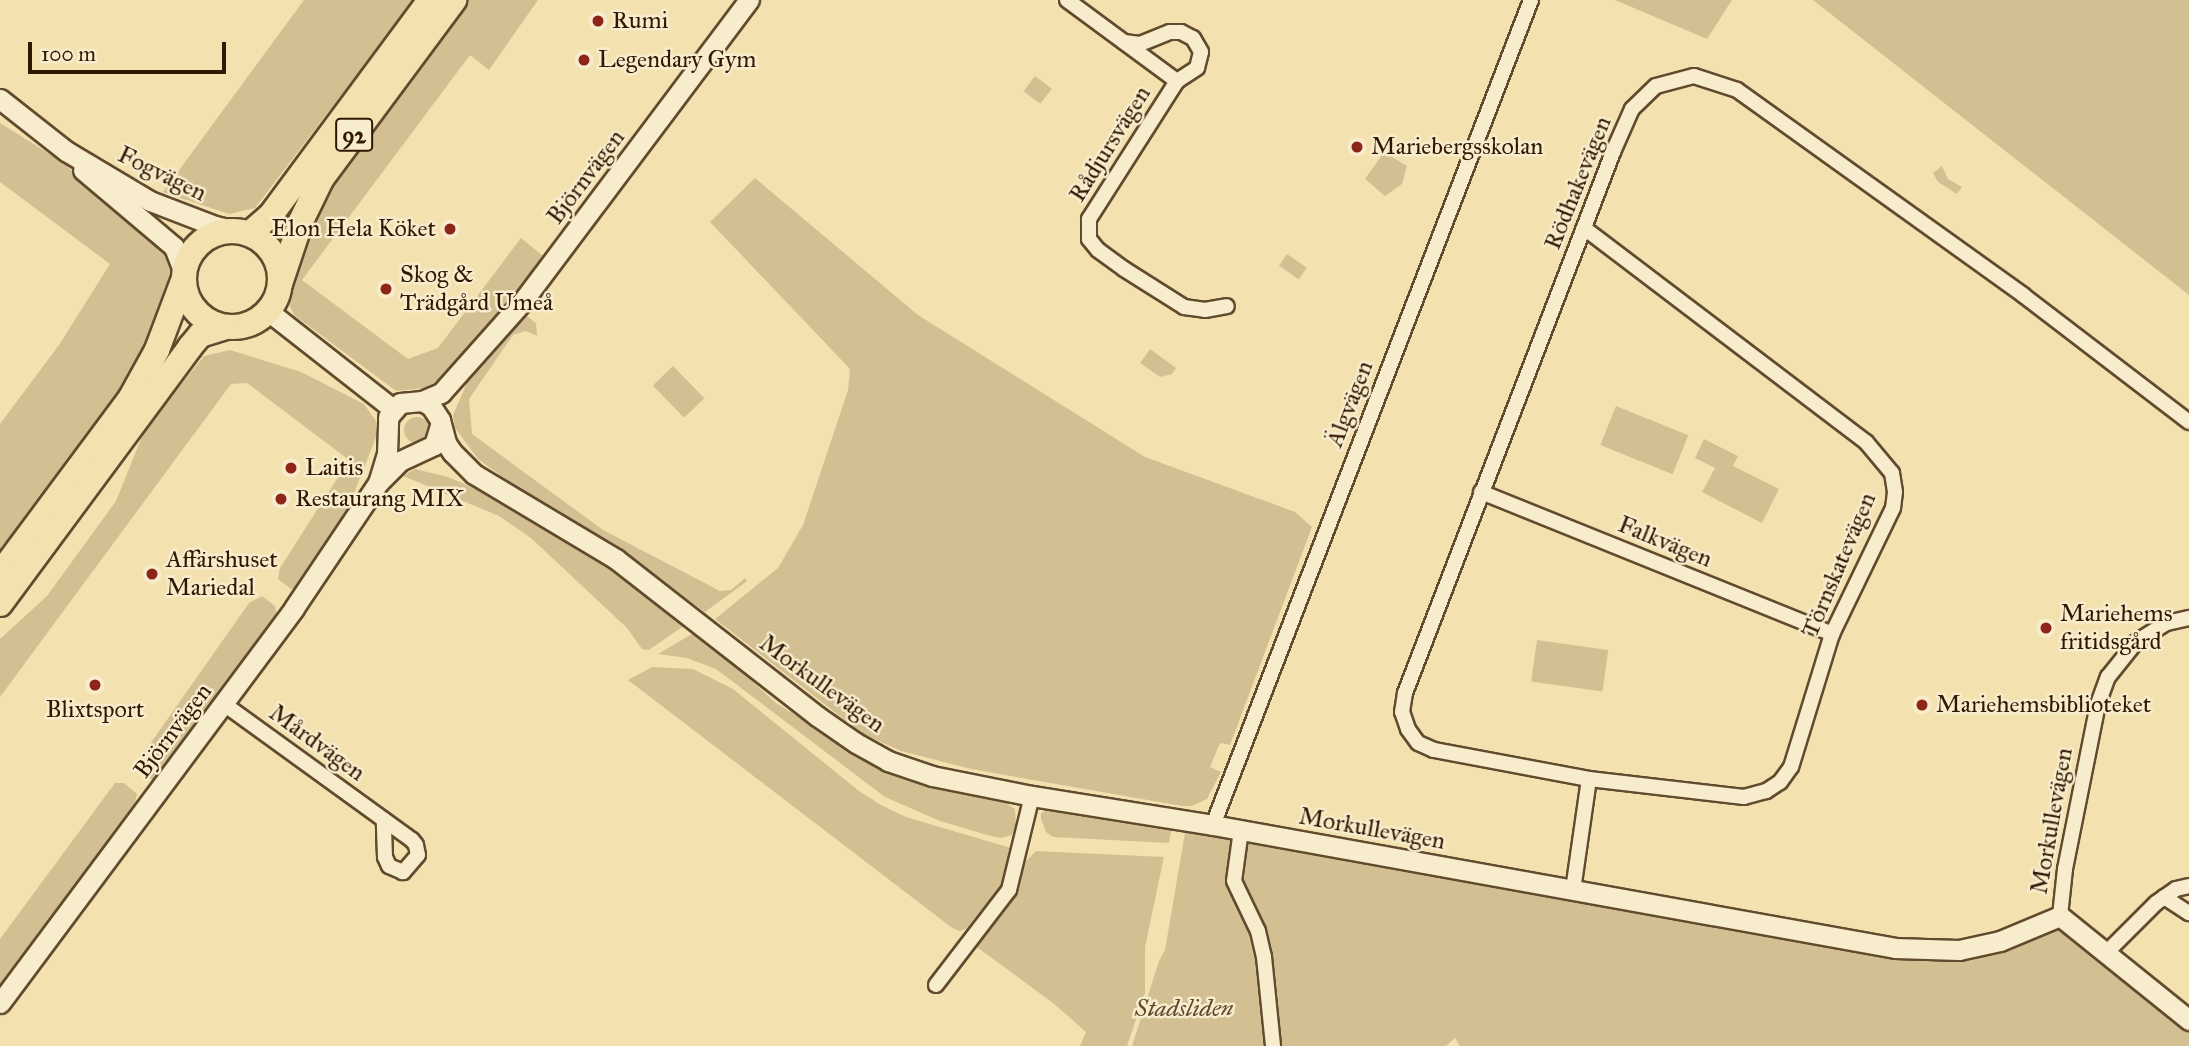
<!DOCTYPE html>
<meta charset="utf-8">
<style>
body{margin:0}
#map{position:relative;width:2189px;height:1046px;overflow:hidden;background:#f3e2b0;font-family:"IM FELL Great Primer",serif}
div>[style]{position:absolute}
.green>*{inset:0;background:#d2c093;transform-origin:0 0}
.round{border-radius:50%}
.roads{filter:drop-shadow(2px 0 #624a2e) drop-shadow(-2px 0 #624a2e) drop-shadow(0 2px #624a2e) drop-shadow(0 -2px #624a2e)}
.street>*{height:14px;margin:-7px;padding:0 7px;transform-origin:7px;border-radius:7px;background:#f7eccc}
.secondary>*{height:19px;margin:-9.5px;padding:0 9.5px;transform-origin:9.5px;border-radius:9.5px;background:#f7eccc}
.highway>*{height:24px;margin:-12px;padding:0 12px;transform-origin:12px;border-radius:12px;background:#f3e2b0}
.highway>.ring{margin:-12px;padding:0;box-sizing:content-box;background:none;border:24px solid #f3e2b0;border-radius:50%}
.dots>*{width:19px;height:19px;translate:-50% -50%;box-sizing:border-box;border:4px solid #f7eccc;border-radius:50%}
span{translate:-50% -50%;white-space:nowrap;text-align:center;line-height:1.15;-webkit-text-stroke:5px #f7eccc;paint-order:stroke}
.shield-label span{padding:2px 5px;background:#f7eccc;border:2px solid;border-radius:5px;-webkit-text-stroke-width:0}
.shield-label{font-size:23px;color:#321803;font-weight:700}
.poi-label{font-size:24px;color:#321803}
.left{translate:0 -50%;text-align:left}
.right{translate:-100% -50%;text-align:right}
.street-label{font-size:24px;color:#321803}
.park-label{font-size:24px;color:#624a2e;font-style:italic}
.scale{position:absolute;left:28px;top:42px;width:198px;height:32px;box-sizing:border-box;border:4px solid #321803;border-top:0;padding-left:9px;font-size:21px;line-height:24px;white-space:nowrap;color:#321803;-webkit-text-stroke:5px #f7eccc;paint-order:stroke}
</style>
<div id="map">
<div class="green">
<div style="clip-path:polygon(304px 0,414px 0,255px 208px,229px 214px,163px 192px)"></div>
<div style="clip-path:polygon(467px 0,538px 0,489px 70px,470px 55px,302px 280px,408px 359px,438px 348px,521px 238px,543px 256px,501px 313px,448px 373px,426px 388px,396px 391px,294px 315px,287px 300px,297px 255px,315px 209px,350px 155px)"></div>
<div style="clip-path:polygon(1615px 0,1732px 0,1707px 39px)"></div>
<div style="clip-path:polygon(1813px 0,2189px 0,2189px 295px)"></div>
<div style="left:1035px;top:76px;width:21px;height:19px;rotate:37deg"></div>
<div style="clip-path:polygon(0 123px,61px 161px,171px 253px,172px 279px,152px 342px,121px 399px,0 561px,0 424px,59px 345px,110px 264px,0 182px)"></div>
<div style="clip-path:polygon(1384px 152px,1407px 166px,1402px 184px,1385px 196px,1365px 179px)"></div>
<div style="clip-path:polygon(1942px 166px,1948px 179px,1962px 187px,1957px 194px,1938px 182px,1933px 173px)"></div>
<div style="clip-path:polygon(755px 178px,918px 315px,1145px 457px,1295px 512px,1312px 527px,1230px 745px,1220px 743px,1210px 767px,1221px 772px,1207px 799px,1192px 806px,1182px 806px,971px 769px,901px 751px,863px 734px,715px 619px,778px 568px,803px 525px,848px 390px,850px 369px,710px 222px)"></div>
<div style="left:1287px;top:254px;width:24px;height:14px;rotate:35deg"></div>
<div style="clip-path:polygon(527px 316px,536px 323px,537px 336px,526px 331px,513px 335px,469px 399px,472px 434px,603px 530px,720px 591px,731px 590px,745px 578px,747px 581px,705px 612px,639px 563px,518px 488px,478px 459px,455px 428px,453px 415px,470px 376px,511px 322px)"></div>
<div style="clip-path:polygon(1150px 349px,1176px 368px,1172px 374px,1160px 377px,1140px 363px)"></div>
<div style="clip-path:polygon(230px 350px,301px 372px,364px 404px,380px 427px,349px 506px,300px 588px,291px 589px,278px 579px,280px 568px,349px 460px,247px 383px,231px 384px,0 697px,0 639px,47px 596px,116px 501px,145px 429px,204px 356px)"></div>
<div style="left:673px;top:366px;width:45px;height:28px;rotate:46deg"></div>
<div style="left:1616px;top:406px;width:78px;height:42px;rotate:22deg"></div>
<div class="round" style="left:404px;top:417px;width:26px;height:26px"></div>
<div style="clip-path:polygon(1704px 439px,1738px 456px,1733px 466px,1779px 489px,1762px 523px,1702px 492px,1715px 468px,1695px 458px)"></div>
<div style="clip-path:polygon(415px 469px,448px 477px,481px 491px,590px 555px,688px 623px,649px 650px,642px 649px,627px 628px,531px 538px,499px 516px,403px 476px)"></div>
<div style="clip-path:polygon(262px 596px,275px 606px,277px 616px,161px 778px,152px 780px,136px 764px,249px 603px)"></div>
<div style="clip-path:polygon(697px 631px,776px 703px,829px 736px,902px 775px,1003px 801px,1015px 809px,1016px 825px,1012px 835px,1001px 838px,987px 835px,940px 821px,885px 797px,716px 669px,687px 658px,658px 654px)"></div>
<div style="left:1537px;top:640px;width:72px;height:42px;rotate:8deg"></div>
<div style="clip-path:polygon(652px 667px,693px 669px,733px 689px,859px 791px,881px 805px,906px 817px,1011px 848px,1001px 885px,966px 929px,959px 931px,951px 927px,628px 680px)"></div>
<div style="clip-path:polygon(115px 783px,124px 783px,137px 794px,133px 813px,0 987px,0 939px)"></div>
<div style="clip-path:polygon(1054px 806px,1172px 825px,1169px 843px,1053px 837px,1046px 832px,1041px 819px,1041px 813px)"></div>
<div style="clip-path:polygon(1187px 821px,1959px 950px,2060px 916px,2189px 1020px,2189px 1046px,1460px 1046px,1455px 1038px,1446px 1046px,1132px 1046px,1159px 961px,1165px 950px)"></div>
<div style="clip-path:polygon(1036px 851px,1164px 857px,1145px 947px,1145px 993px,1127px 1046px,1080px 1046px,1086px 1032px,1053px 1003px,974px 945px,1016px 892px,1025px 862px)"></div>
</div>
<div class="roads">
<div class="street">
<div style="left:1067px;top:0;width:137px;rotate:36.4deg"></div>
<div style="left:1124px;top:42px;width:16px;rotate:7deg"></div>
<div style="left:1140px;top:44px;width:32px;rotate:-22deg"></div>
<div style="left:1170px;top:32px;width:11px"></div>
<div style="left:1181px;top:32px;width:13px;rotate:27deg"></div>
<div style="left:1193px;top:38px;width:16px;rotate:60deg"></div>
<div style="left:1201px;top:52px;width:16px;rotate:104deg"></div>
<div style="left:1197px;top:68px;width:24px;rotate:147deg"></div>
<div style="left:1177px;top:81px;width:164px;rotate:122.5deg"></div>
<div style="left:1089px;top:219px;width:20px;rotate:90deg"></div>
<div style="left:1089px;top:239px;width:14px;rotate:51deg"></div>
<div style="left:1098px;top:250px;width:32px;rotate:36deg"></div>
<div style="left:1124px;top:269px;width:71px;rotate:32.3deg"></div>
<div style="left:1184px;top:307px;width:21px;rotate:8deg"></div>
<div style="left:1205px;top:310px;width:22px;rotate:-10deg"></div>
<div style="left:1584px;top:228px;width:354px;rotate:37.2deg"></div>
<div style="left:1866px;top:442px;width:40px;rotate:50deg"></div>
<div style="left:1892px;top:473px;width:19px;rotate:81deg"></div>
<div style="left:1895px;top:492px;width:16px;rotate:97deg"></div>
<div style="left:1893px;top:508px;width:140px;rotate:115.8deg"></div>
<div style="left:1832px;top:634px;width:139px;rotate:107.1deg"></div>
<div style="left:1791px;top:767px;width:19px;rotate:126deg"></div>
<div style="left:1780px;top:782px;width:17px;rotate:147deg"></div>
<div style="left:1766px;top:791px;width:23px;rotate:165deg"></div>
<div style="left:1744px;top:797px;width:156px;rotate:-173.4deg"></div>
<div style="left:1589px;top:779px;width:158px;rotate:-169.4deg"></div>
<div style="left:1434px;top:750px;width:17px;rotate:-156deg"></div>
<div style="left:1418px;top:743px;width:17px;rotate:-126deg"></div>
<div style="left:1408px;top:729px;width:18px;rotate:-109deg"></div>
<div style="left:1402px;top:712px;width:19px;rotate:-81deg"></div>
<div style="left:1405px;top:693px;width:580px;rotate:-68.97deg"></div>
<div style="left:1613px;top:152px;width:47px;rotate:-66.2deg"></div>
<div style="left:1632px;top:109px;width:33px;rotate:-44deg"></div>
<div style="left:1656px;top:86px;width:39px;rotate:-15deg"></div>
<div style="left:1694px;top:76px;width:45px;rotate:18deg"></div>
<div style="left:1737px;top:90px;width:352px;rotate:35.6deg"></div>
<div style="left:2023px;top:295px;width:209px;rotate:37.4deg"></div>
<div style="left:1481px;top:492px;width:379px;rotate:22deg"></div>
<div style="left:224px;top:704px;width:232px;rotate:35.9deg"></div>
<div style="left:412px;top:840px;width:6px;rotate:51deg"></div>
<div style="left:416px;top:845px;width:10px;rotate:79deg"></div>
<div style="left:418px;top:855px;width:23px;rotate:131deg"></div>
<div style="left:403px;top:872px;width:15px;rotate:-157deg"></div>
<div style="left:389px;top:866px;width:10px;rotate:-114deg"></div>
<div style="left:385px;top:857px;width:37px;rotate:-92deg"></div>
<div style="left:1213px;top:825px;width:884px;rotate:-68.92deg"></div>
<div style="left:1241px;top:830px;width:51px;rotate:97.8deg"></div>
<div style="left:1234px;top:881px;width:55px;rotate:64.4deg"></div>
<div style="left:1258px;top:931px;width:27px;rotate:77deg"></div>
<div style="left:1264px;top:957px;width:89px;rotate:84.2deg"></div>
<div style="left:1573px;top:890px;width:112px;rotate:-81.8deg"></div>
<div style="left:2164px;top:897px;width:30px;rotate:33deg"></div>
<div style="left:2060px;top:916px;width:47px;rotate:-83.9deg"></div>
<div style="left:2065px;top:869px;width:168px;rotate:-78.7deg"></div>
<div style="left:2098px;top:704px;width:29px;rotate:-70deg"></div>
<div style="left:2108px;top:677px;width:45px;rotate:-51.3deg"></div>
<div style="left:2136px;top:642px;width:36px;rotate:-32deg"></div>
<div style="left:2167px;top:623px;width:23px;rotate:-13deg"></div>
<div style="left:2107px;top:952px;width:69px;rotate:-45deg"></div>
<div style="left:2156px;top:903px;width:24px;rotate:-35deg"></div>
<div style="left:2176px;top:889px;width:13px;rotate:-13deg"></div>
<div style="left:936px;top:985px;width:120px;rotate:-52.5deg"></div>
<div style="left:1009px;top:890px;width:97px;rotate:-76.3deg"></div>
</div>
<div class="secondary">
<div style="left:0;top:99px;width:84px;rotate:38.2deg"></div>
<div style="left:66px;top:151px;width:98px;rotate:30.8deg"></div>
<div style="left:150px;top:201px;width:70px;rotate:21deg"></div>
<div style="left:215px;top:226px;width:26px;rotate:13deg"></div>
<div style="left:83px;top:170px;width:119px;rotate:40.2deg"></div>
<div style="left:174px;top:247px;width:28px;rotate:69deg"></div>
<div style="left:268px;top:311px;width:159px;rotate:38.1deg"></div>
<div style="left:422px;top:401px;width:21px;rotate:-23deg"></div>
<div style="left:441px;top:393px;width:122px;rotate:-48.3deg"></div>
<div style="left:522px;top:302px;width:378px;rotate:-53.1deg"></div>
<div style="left:378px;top:483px;width:30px;rotate:-73deg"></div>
<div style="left:387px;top:454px;width:37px;rotate:-88deg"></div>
<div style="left:388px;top:417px;width:18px;rotate:-49deg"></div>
<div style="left:400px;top:403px;width:22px;rotate:-5deg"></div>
<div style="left:422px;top:401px;width:10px;rotate:29deg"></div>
<div style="left:431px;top:406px;width:17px;rotate:57deg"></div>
<div style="left:440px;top:420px;width:24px;rotate:75deg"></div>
<div style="left:446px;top:443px;width:11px;rotate:56deg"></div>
<div style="left:452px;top:452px;width:31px;rotate:45deg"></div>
<div style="left:474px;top:474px;width:165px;rotate:30.9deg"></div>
<div style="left:616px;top:559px;width:255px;rotate:38deg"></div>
<div style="left:817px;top:716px;width:47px;rotate:34.7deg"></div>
<div style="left:856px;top:743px;width:37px;rotate:29deg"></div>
<div style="left:888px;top:761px;width:46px;rotate:18.8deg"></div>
<div style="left:932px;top:776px;width:102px;rotate:11.3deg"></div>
<div style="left:1032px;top:796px;width:183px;rotate:9.1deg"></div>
<div style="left:1213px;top:825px;width:693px;rotate:10.22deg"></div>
<div style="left:1895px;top:948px;width:64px;rotate:1.8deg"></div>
<div style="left:1959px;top:950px;width:42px;rotate:-12.4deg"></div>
<div style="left:2000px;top:941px;width:65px;rotate:-22.6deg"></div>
<div style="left:2060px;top:916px;width:166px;rotate:38.9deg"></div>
<div style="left:0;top:1003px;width:492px;rotate:-53.3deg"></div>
<div style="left:294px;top:608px;width:151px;rotate:-56.1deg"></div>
<div style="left:378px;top:483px;width:31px;rotate:-45deg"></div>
<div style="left:400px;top:461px;width:38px;rotate:-25deg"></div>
<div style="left:434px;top:445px;width:21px;rotate:-73deg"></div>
</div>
<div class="highway">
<div class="ring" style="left:184px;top:231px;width:72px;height:72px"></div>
<div style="left:249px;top:234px;width:29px;rotate:-41deg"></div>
<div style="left:271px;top:215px;width:267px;rotate:-53.5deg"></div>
<div style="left:280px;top:284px;width:66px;rotate:-71.6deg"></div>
<div style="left:301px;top:221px;width:48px;rotate:-64deg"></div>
<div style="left:322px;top:178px;width:222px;rotate:-53.4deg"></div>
<div style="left:0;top:574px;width:218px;rotate:-53.4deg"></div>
<div style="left:130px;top:399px;width:56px;rotate:-61.1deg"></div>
<div style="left:157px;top:350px;width:74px;rotate:-69.4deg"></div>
<div style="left:0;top:604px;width:320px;rotate:-53.5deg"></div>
<div style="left:190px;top:347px;width:16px;rotate:-50deg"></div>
<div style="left:200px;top:335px;width:28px;rotate:-17deg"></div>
</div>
</div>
<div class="dots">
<div style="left:598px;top:21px;background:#8f2418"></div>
<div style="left:584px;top:60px;background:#8f2418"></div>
<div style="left:1357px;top:147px;background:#8f2418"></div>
<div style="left:450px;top:229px;background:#8f2418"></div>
<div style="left:386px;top:289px;background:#8f2418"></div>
<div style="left:291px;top:468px;background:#8f2418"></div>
<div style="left:281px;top:499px;background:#8f2418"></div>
<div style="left:152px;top:574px;background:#8f2418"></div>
<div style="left:2046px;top:628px;background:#8f2418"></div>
<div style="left:95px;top:685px;background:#8f2418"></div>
<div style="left:1922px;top:705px;background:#8f2418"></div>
</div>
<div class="shield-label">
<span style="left:354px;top:135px">92</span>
</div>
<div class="poi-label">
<span class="left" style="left:612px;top:21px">Rumi</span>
<span class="left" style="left:598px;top:60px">Legendary Gym</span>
<span class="left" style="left:1371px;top:147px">Mariebergsskolan</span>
<span class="right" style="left:436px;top:229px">Elon Hela Köket</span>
<span class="left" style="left:400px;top:289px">Skog &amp;<br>Trädgård Umeå</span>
<span class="left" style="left:305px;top:468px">Laitis</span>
<span class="left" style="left:295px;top:499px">Restaurang MIX</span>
<span class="left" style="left:166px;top:574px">Affärshuset<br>Mariedal</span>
<span class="left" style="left:2060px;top:628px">Mariehems<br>fritidsgård</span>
<span class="left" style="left:1936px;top:705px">Mariehemsbiblioteket</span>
<span style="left:95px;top:710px">Blixtsport</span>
</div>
<div class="street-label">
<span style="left:1110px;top:144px;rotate:-58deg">Rådjursvägen</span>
<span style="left:162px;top:174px;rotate:26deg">Fogvägen</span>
<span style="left:586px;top:177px;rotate:-53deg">Björnvägen</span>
<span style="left:1578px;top:183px;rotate:-68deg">Rödhakevägen</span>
<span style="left:1350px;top:404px;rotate:-69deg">Älgvägen</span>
<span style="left:1665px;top:542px;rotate:22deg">Falkvägen</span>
<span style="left:1839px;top:565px;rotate:-67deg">Törnskatevägen</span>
<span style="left:822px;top:684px;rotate:36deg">Morkullevägen</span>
<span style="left:173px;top:731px;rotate:-53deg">Björnvägen</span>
<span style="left:317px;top:743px;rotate:36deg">Mårdvägen</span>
<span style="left:2052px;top:821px;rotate:-80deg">Morkullevägen</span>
<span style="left:1372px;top:829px;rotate:10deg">Morkullevägen</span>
</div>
<div class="park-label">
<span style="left:1184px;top:1009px">Stadsliden</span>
</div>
<div class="scale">100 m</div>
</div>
